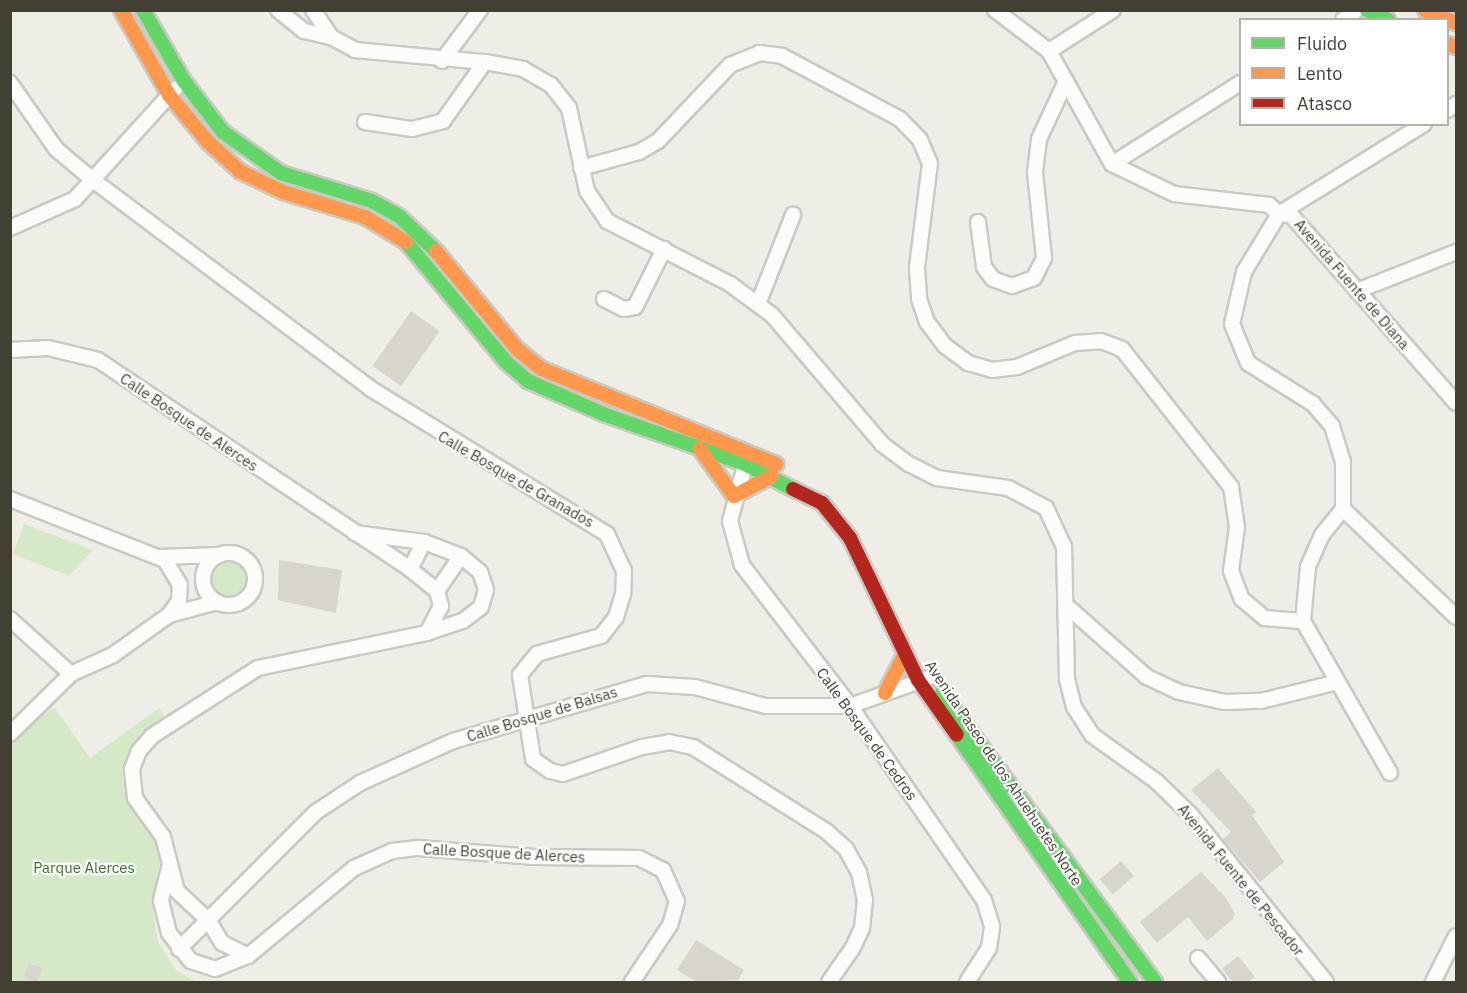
<!DOCTYPE html>
<style>
body{margin:0}
#map{position:relative;width:1467px;height:993px;overflow:hidden;background:#eeede6;font-family:"IBM Plex Sans",sans-serif}
div>[style]{position:absolute}
.green>*{inset:0;background:#d6e9c6}
.round{border-radius:50%}
.building>*{inset:0;background:#d7d5ce;transform-origin:0 0}
.roads{filter:drop-shadow(2px 0 #cac9c2) drop-shadow(-2px 0 #cac9c2) drop-shadow(0 2px #cac9c2) drop-shadow(0 -2px #cac9c2)}
.street>*{height:14px;margin:-7px;padding:0 7px;transform-origin:7px;border-radius:7px;background:#fcfcfb}
.street>.ring{margin:-7px;padding:0;box-sizing:content-box;background:none;border:14px solid #fcfcfb;border-radius:50%}
.fast>*{height:14px;margin:-7px;padding:0 7px;transform-origin:7px;border-radius:7px;background:#63d668}
.slow>*{height:14px;margin:-7px;padding:0 7px;transform-origin:7px;border-radius:7px;background:#ff974d}
.jam>*{height:14px;margin:-7px;padding:0 7px;transform-origin:7px;border-radius:7px;background:#b3261e}
span{translate:-50% -50%;white-space:nowrap;text-align:center;line-height:1.15;-webkit-text-stroke:4.5px #fff;paint-order:stroke}
.street-label{font-size:15px;color:#433f33}
.park-label{font-size:15px;color:#3a7328}
.frame{position:absolute;inset:0;border:12px solid #433f33;pointer-events:none}
.legend{position:absolute;left:1239px;top:18px;width:210px;height:108px;box-sizing:border-box;background:#fff;border:2px solid #b4b2ad;margin:0;padding:8px 10px;list-style:none;font-size:18px;color:#433f33}
.legend li{display:flex;align-items:center;gap:12px;height:30px}
.legend b{width:30px;border:2px solid #b4b2ad}
</style>
<div id="map">
<div class="green">
<div style="clip-path:polygon(24px 524px,93px 550px,69px 576px,13px 554px)"></div>
<div class="round" style="left:208px;top:558px;width:42px;height:42px"></div>
<div style="clip-path:polygon(54px 707px,90px 758px,159px 708px,165px 717px,132px 746px,123px 779px,129px 801px,161px 853px,153px 910px,158px 942px,176px 970px,196px 982px,11px 982px,10px 743px)"></div>
</div>
<div class="building">
<div style="left:411px;top:311px;width:35px;height:67px;rotate:35deg"></div>
<div style="clip-path:polygon(279px 560px,342px 570px,336px 613px,278px 600px)"></div>
<div style="clip-path:polygon(1218px 768px,1256px 812px,1252px 815px,1284px 862px,1260px 882px,1223px 839px,1231px 832px,1191px 790px)"></div>
<div style="left:1121px;top:861px;width:20px;height:28px;rotate:49deg"></div>
<div style="clip-path:polygon(1201px 872px,1226px 898px,1235px 914px,1232px 920px,1207px 941px,1188px 917px,1157px 943px,1140px 922px)"></div>
<div style="clip-path:polygon(696px 940px,744px 970px,738px 980px,697px 982px,677px 970px)"></div>
<div style="clip-path:polygon(1238px 956px,1255px 977px,1248px 982px,1233px 982px,1222px 969px)"></div>
<div style="left:29px;top:963px;width:14px;height:15px;rotate:21deg"></div>
</div>
<div class="roads">
<div class="street">
<div style="left:278px;top:10px;width:33px;rotate:39deg"></div>
<div style="left:304px;top:31px;width:28px;rotate:13deg"></div>
<div style="left:331px;top:37px;width:27px;rotate:28deg"></div>
<div style="left:355px;top:50px;width:131px;rotate:5.3deg"></div>
<div style="left:485px;top:62px;width:39px;rotate:10deg"></div>
<div style="left:523px;top:69px;width:32px;rotate:30deg"></div>
<div style="left:551px;top:85px;width:29px;rotate:52deg"></div>
<div style="left:569px;top:108px;width:85px;rotate:77.8deg"></div>
<div style="left:587px;top:191px;width:36px;rotate:56deg"></div>
<div style="left:607px;top:221px;width:138px;rotate:27.1deg"></div>
<div style="left:730px;top:284px;width:52px;rotate:36.4deg"></div>
<div style="left:772px;top:315px;width:170px;rotate:49.5deg"></div>
<div style="left:882px;top:444px;width:34px;rotate:37deg"></div>
<div style="left:909px;top:464px;width:31px;rotate:27deg"></div>
<div style="left:937px;top:478px;width:72px;rotate:8deg"></div>
<div style="left:1008px;top:488px;width:43px;rotate:27.8deg"></div>
<div style="left:1046px;top:508px;width:43px;rotate:65.2deg"></div>
<div style="left:1064px;top:547px;width:132px;rotate:88.7deg"></div>
<div style="left:1067px;top:679px;width:29px;rotate:76deg"></div>
<div style="left:1074px;top:707px;width:33px;rotate:57deg"></div>
<div style="left:1092px;top:735px;width:79px;rotate:35.7deg"></div>
<div style="left:1156px;top:781px;width:47px;rotate:44.1deg"></div>
<div style="left:1190px;top:814px;width:216px;rotate:51deg"></div>
<div style="left:313px;top:10px;width:32px;rotate:56deg"></div>
<div style="left:995px;top:10px;width:68px;rotate:37.2deg"></div>
<div style="left:1049px;top:51px;width:129px;rotate:60.9deg"></div>
<div style="left:1112px;top:164px;width:69px;rotate:25.8deg"></div>
<div style="left:1174px;top:194px;width:96px;rotate:6.6deg"></div>
<div style="left:1269px;top:205px;width:13px;rotate:42deg"></div>
<div style="left:1279px;top:214px;width:12px;rotate:5deg"></div>
<div style="left:1291px;top:215px;width:250px;rotate:48.7deg"></div>
<div style="left:1343px;top:20px;width:17px;rotate:-36deg"></div>
<div style="left:1049px;top:51px;width:76px;rotate:-32.6deg"></div>
<div style="left:442px;top:61px;width:64px;rotate:-53.3deg"></div>
<div style="left:10px;top:83px;width:80px;rotate:55.1deg"></div>
<div style="left:56px;top:149px;width:48px;rotate:40deg"></div>
<div style="left:93px;top:180px;width:348px;rotate:36.9deg"></div>
<div style="left:371px;top:389px;width:277px;rotate:31.6deg"></div>
<div style="left:607px;top:534px;width:41px;rotate:65.3deg"></div>
<div style="left:624px;top:571px;width:23px;rotate:92deg"></div>
<div style="left:623px;top:594px;width:24px;rotate:107deg"></div>
<div style="left:616px;top:617px;width:24px;rotate:128deg"></div>
<div style="left:601px;top:636px;width:66px;rotate:164.3deg"></div>
<div style="left:537px;top:654px;width:27px;rotate:129deg"></div>
<div style="left:520px;top:675px;width:85px;rotate:81.2deg"></div>
<div style="left:533px;top:759px;width:21px;rotate:35deg"></div>
<div style="left:550px;top:771px;width:13px;rotate:13deg"></div>
<div style="left:563px;top:774px;width:83px;rotate:-18.9deg"></div>
<div style="left:642px;top:747px;width:27px;rotate:-10deg"></div>
<div style="left:669px;top:742px;width:25px;rotate:12deg"></div>
<div style="left:693px;top:747px;width:157px;rotate:32.3deg"></div>
<div style="left:826px;top:831px;width:27px;rotate:42deg"></div>
<div style="left:846px;top:849px;width:26px;rotate:61deg"></div>
<div style="left:859px;top:872px;width:29px;rotate:78deg"></div>
<div style="left:865px;top:900px;width:28px;rotate:96deg"></div>
<div style="left:862px;top:928px;width:23px;rotate:115deg"></div>
<div style="left:852px;top:949px;width:40px;rotate:124.9deg"></div>
<div style="left:1448px;top:110px;width:10px;rotate:-37deg"></div>
<div style="left:365px;top:122px;width:48px;rotate:8.5deg"></div>
<div style="left:412px;top:129px;width:32px;rotate:-14deg"></div>
<div style="left:443px;top:121px;width:72px;rotate:-54.6deg"></div>
<div style="left:1424px;top:124px;width:171px;rotate:148.2deg"></div>
<div style="left:1279px;top:214px;width:68px;rotate:121.1deg"></div>
<div style="left:1244px;top:272px;width:53px;rotate:103deg"></div>
<div style="left:1232px;top:324px;width:42px;rotate:67.7deg"></div>
<div style="left:1248px;top:363px;width:77px;rotate:32.2deg"></div>
<div style="left:1313px;top:404px;width:29px;rotate:49deg"></div>
<div style="left:1332px;top:426px;width:38px;rotate:73deg"></div>
<div style="left:1343px;top:462px;width:47px;rotate:90deg"></div>
<div style="left:1343px;top:509px;width:156px;rotate:43.7deg"></div>
<div style="left:1112px;top:164px;width:151px;rotate:-32.3deg"></div>
<div style="left:581px;top:168px;width:60px;rotate:-15.4deg"></div>
<div style="left:639px;top:152px;width:22px;rotate:-30deg"></div>
<div style="left:658px;top:141px;width:105px;rotate:-46.5deg"></div>
<div style="left:730px;top:65px;width:31px;rotate:-22deg"></div>
<div style="left:759px;top:53px;width:23px;rotate:7deg"></div>
<div style="left:782px;top:56px;width:134px;rotate:28.1deg"></div>
<div style="left:900px;top:119px;width:29px;rotate:46deg"></div>
<div style="left:920px;top:140px;width:25px;rotate:67deg"></div>
<div style="left:930px;top:163px;width:106px;rotate:97.1deg"></div>
<div style="left:917px;top:268px;width:31px;rotate:86deg"></div>
<div style="left:919px;top:299px;width:24px;rotate:71deg"></div>
<div style="left:927px;top:322px;width:30px;rotate:53deg"></div>
<div style="left:945px;top:346px;width:29px;rotate:36deg"></div>
<div style="left:968px;top:363px;width:25px;rotate:16deg"></div>
<div style="left:992px;top:370px;width:25px;rotate:-7deg"></div>
<div style="left:1017px;top:367px;width:63px;rotate:-22.5deg"></div>
<div style="left:1075px;top:343px;width:26px;rotate:-4deg"></div>
<div style="left:1101px;top:341px;width:22px;rotate:21deg"></div>
<div style="left:1122px;top:349px;width:176px;rotate:51.7deg"></div>
<div style="left:1231px;top:487px;width:40px;rotate:81.5deg"></div>
<div style="left:1237px;top:527px;width:44px;rotate:97.8deg"></div>
<div style="left:1231px;top:571px;width:30px;rotate:69deg"></div>
<div style="left:1242px;top:599px;width:30px;rotate:40deg"></div>
<div style="left:1265px;top:618px;width:38px;rotate:5deg"></div>
<div style="left:978px;top:222px;width:45px;rotate:82.4deg"></div>
<div style="left:984px;top:267px;width:15px;rotate:53deg"></div>
<div style="left:993px;top:279px;width:20px;rotate:20deg"></div>
<div style="left:1012px;top:286px;width:23px;rotate:-20deg"></div>
<div style="left:1034px;top:278px;width:22px;rotate:-63deg"></div>
<div style="left:1044px;top:258px;width:86px;rotate:-96deg"></div>
<div style="left:1035px;top:172px;width:33px;rotate:-83deg"></div>
<div style="left:1039px;top:139px;width:64px;rotate:-65deg"></div>
<div style="left:10px;top:228px;width:71px;rotate:-24deg"></div>
<div style="left:75px;top:199px;width:149px;rotate:-47.7deg"></div>
<div style="left:1357px;top:291px;width:106px;rotate:-21.5deg"></div>
<div style="left:604px;top:299px;width:22px;rotate:27deg"></div>
<div style="left:624px;top:309px;width:11px;rotate:-10deg"></div>
<div style="left:635px;top:307px;width:65px;rotate:-63.4deg"></div>
<div style="left:758px;top:304px;width:96px;rotate:-68.5deg"></div>
<div style="left:10px;top:350px;width:38px;rotate:-3deg"></div>
<div style="left:48px;top:348px;width:51px;rotate:13.5deg"></div>
<div style="left:98px;top:360px;width:376px;rotate:33.8deg"></div>
<div style="left:410px;top:569px;width:35px;rotate:39deg"></div>
<div style="left:437px;top:591px;width:16px;rotate:75deg"></div>
<div style="left:441px;top:606px;width:30px;rotate:117deg"></div>
<div style="left:747px;top:458px;width:65px;rotate:105.1deg"></div>
<div style="left:730px;top:521px;width:46px;rotate:74.7deg"></div>
<div style="left:742px;top:565px;width:178px;rotate:52.5deg"></div>
<div style="left:850px;top:706px;width:236px;rotate:55.4deg"></div>
<div style="left:984px;top:900px;width:28px;rotate:73deg"></div>
<div style="left:992px;top:927px;width:21px;rotate:98deg"></div>
<div style="left:989px;top:948px;width:40px;rotate:122.9deg"></div>
<div style="left:10px;top:499px;width:167px;rotate:21.5deg"></div>
<div style="left:165px;top:560px;width:29px;rotate:59deg"></div>
<div style="left:180px;top:585px;width:16px;rotate:94deg"></div>
<div style="left:179px;top:601px;width:17px;rotate:126deg"></div>
<div style="left:169px;top:615px;width:69px;rotate:144.5deg"></div>
<div style="left:113px;top:655px;width:46px;rotate:155.7deg"></div>
<div style="left:71px;top:674px;width:86px;rotate:135.5deg"></div>
<div style="left:1343px;top:509px;width:33px;rotate:129deg"></div>
<div style="left:1322px;top:535px;width:35px;rotate:114deg"></div>
<div style="left:1308px;top:567px;width:54px;rotate:95.3deg"></div>
<div style="left:1303px;top:621px;width:175px;rotate:60.2deg"></div>
<div class="ring" style="left:203px;top:553px;width:38px;height:38px"></div>
<div style="left:158px;top:557px;width:61px;rotate:-1.9deg"></div>
<div style="left:410px;top:569px;width:30px;rotate:-63deg"></div>
<div style="left:437px;top:591px;width:42px;rotate:-55.6deg"></div>
<div style="left:1069px;top:608px;width:104px;rotate:41.5deg"></div>
<div style="left:1147px;top:677px;width:35px;rotate:25deg"></div>
<div style="left:1179px;top:692px;width:46px;rotate:12.5deg"></div>
<div style="left:1224px;top:702px;width:37px;rotate:-2deg"></div>
<div style="left:1261px;top:701px;width:79px;rotate:-13.9deg"></div>
<div style="left:169px;top:615px;width:50px;rotate:-15.2deg"></div>
<div style="left:10px;top:619px;width:82px;rotate:42deg"></div>
<div style="left:169px;top:868px;width:34px;rotate:104deg"></div>
<div style="left:161px;top:901px;width:33px;rotate:76deg"></div>
<div style="left:169px;top:933px;width:36px;rotate:52deg"></div>
<div style="left:191px;top:961px;width:25px;rotate:18deg"></div>
<div style="left:215px;top:969px;width:35px;rotate:-22deg"></div>
<div style="left:248px;top:956px;width:138px;rotate:-39.7deg"></div>
<div style="left:354px;top:868px;width:42px;rotate:-24.1deg"></div>
<div style="left:392px;top:851px;width:26px;rotate:-7deg"></div>
<div style="left:418px;top:848px;width:117px;rotate:4.4deg"></div>
<div style="left:535px;top:857px;width:104px;rotate:0.6deg"></div>
<div style="left:639px;top:858px;width:27px;rotate:27deg"></div>
<div style="left:663px;top:870px;width:34px;rotate:66deg"></div>
<div style="left:677px;top:901px;width:25px;rotate:106deg"></div>
<div style="left:670px;top:925px;width:69px;rotate:123.7deg"></div>
<div style="left:179px;top:949px;width:194px;rotate:-45deg"></div>
<div style="left:316px;top:812px;width:53px;rotate:-33.4deg"></div>
<div style="left:360px;top:783px;width:102px;rotate:-24.3deg"></div>
<div style="left:453px;top:741px;width:202px;rotate:-16.4deg"></div>
<div style="left:647px;top:684px;width:48px;rotate:3.6deg"></div>
<div style="left:695px;top:687px;width:73px;rotate:15deg"></div>
<div style="left:766px;top:706px;width:84px"></div>
<div style="left:850px;top:706px;width:86px;rotate:-19.7deg"></div>
<div style="left:248px;top:956px;width:29px;rotate:-153deg"></div>
<div style="left:222px;top:943px;width:27px;rotate:-121deg"></div>
<div style="left:208px;top:920px;width:42px;rotate:-136.9deg"></div>
<div style="left:177px;top:891px;width:56px;rotate:-104.5deg"></div>
<div style="left:163px;top:837px;width:48px;rotate:-125.7deg"></div>
<div style="left:135px;top:798px;width:29px;rotate:-96deg"></div>
<div style="left:132px;top:769px;width:19px;rotate:-69deg"></div>
<div style="left:139px;top:751px;width:20px;rotate:-49deg"></div>
<div style="left:152px;top:736px;width:126px;rotate:-32.7deg"></div>
<div style="left:258px;top:668px;width:173px;rotate:-11.7deg"></div>
<div style="left:427px;top:633px;width:39px;rotate:-19deg"></div>
<div style="left:464px;top:620px;width:21px;rotate:-37deg"></div>
<div style="left:481px;top:607px;width:18px;rotate:-74deg"></div>
<div style="left:486px;top:590px;width:19px;rotate:-108deg"></div>
<div style="left:480px;top:572px;width:25px;rotate:-140deg"></div>
<div style="left:461px;top:556px;width:40px;rotate:-159deg"></div>
<div style="left:424px;top:542px;width:70px;rotate:-172.6deg"></div>
<div style="left:1198px;top:958px;width:31px;rotate:50deg"></div>
<div style="left:1433px;top:982px;width:51px;rotate:-63.4deg"></div>
</div>
<div class="fast">
<div style="left:143px;top:10px;width:82px;rotate:60deg"></div>
<div style="left:184px;top:81px;width:64px;rotate:52.6deg"></div>
<div style="left:223px;top:132px;width:71px;rotate:35.3deg"></div>
<div style="left:281px;top:173px;width:95px;rotate:17.1deg"></div>
<div style="left:372px;top:201px;width:31px;rotate:29deg"></div>
<div style="left:399px;top:216px;width:51px;rotate:43.4deg"></div>
<div style="left:1367px;top:10px;width:23px;rotate:25deg"></div>
<div style="left:406px;top:242px;width:156px;rotate:50.2deg"></div>
<div style="left:506px;top:362px;width:29px;rotate:41deg"></div>
<div style="left:528px;top:381px;width:82px;rotate:23.7deg"></div>
<div style="left:603px;top:414px;width:151px;rotate:19.4deg"></div>
<div style="left:745px;top:464px;width:54px;rotate:27.5deg"></div>
<div style="left:942px;top:693px;width:359px;rotate:53.6deg"></div>
<div style="left:957px;top:735px;width:302px;rotate:55deg"></div>
</div>
<div class="slow">
<div style="left:121px;top:10px;width:98px;rotate:60.5deg"></div>
<div style="left:169px;top:95px;width:61px;rotate:50.3deg"></div>
<div style="left:208px;top:142px;width:45px;rotate:42.3deg"></div>
<div style="left:241px;top:172px;width:47px;rotate:25.5deg"></div>
<div style="left:283px;top:192px;width:86px;rotate:17deg"></div>
<div style="left:365px;top:217px;width:48px;rotate:31.4deg"></div>
<div style="left:1425px;top:10px;width:34px;rotate:23deg"></div>
<div style="left:1448px;top:44px;width:9px;rotate:21deg"></div>
<div style="left:436px;top:251px;width:127px;rotate:50.4deg"></div>
<div style="left:517px;top:349px;width:32px;rotate:39deg"></div>
<div style="left:542px;top:369px;width:253px;rotate:22.1deg"></div>
<div style="left:700px;top:449px;width:58px;rotate:54.1deg"></div>
<div style="left:734px;top:496px;width:43px;rotate:-27.8deg"></div>
<div style="left:885px;top:693px;width:44px;rotate:-62.9deg"></div>
</div>
<div class="jam">
<div style="left:793px;top:489px;width:32px;rotate:26deg"></div>
<div style="left:822px;top:503px;width:45px;rotate:51.3deg"></div>
<div style="left:850px;top:538px;width:157px;rotate:64.4deg"></div>
<div style="left:918px;top:680px;width:67px;rotate:54.7deg"></div>
</div>
</div>
<div class="street-label">
<span style="left:1352px;top:284px;rotate:49deg">Avenida Fuente de Diana</span>
<span style="left:189px;top:422px;rotate:34deg">Calle Bosque de Alerces</span>
<span style="left:516px;top:479px;rotate:30deg">Calle Bosque de Granados</span>
<span style="left:542px;top:714px;rotate:-17deg">Calle Bosque de Balsas</span>
<span style="left:867px;top:734px;rotate:54deg">Calle Bosque de Cedros</span>
<span style="left:1004px;top:773px;rotate:56deg">Avenida Paseo de los Ahuehuetes Norte</span>
<span style="left:504px;top:853px;rotate:3deg">Calle Bosque de Alerces</span>
<span style="left:1241px;top:880px;rotate:51deg">Avenida Fuente de Pescador</span>
</div>
<div class="park-label">
<span style="left:84px;top:868px">Parque Alerces</span>
</div>
<div class="frame"></div>
<ul class="legend">
<li><b style="height:8px;background:#63d668"></b>Fluido</li>
<li><b style="height:8px;background:#ff974d"></b>Lento</li>
<li><b style="height:8px;background:#b3261e"></b>Atasco</li>
</ul>
</div>
